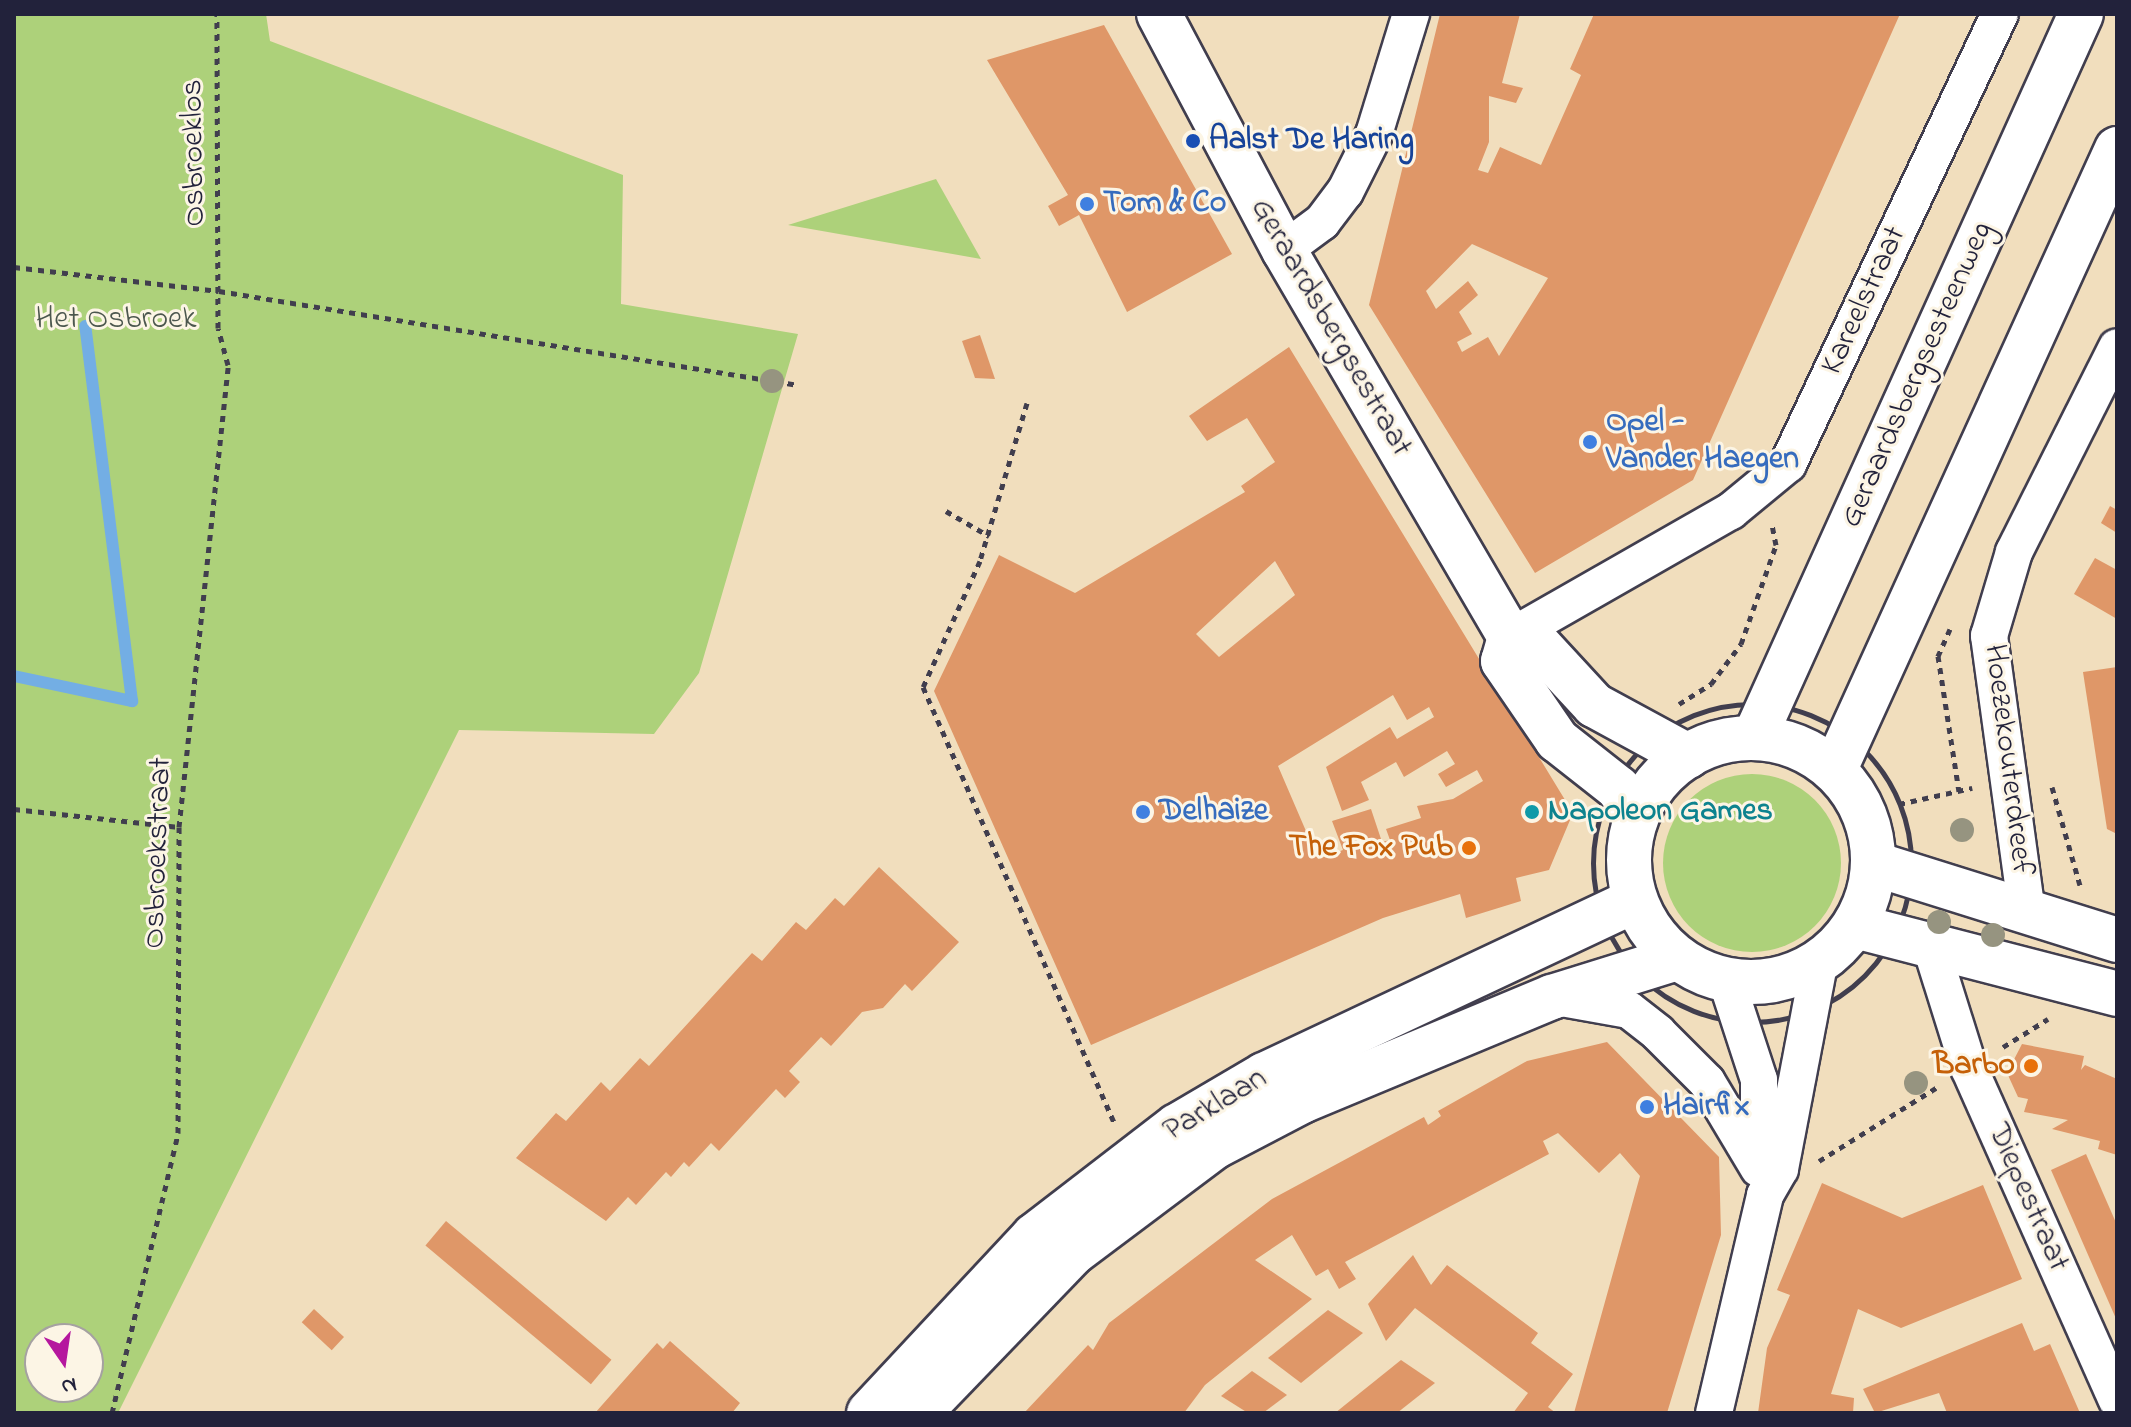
<!DOCTYPE html>
<style>
body{margin:0}
#map{position:relative;width:2131px;height:1427px;overflow:hidden;background:#f1debd;font-family:"Indie Flower",sans-serif}
div>[style]{position:absolute}
.green>*{inset:0;background:#add17a}
.round{border-radius:50%}
.stream>*{height:12px;margin:-6px;padding:0 6px;transform-origin:6px;border-radius:6px;background:#73aee4}
.building>*{inset:0;background:#df9768;transform-origin:0 0}
.path>*{height:5px;margin-top:-2.5px;transform-origin:0;background:repeating-linear-gradient(90deg,#413e4e 0 6px,transparent 0 12px)}
.path>.ring{margin:-2.5px;padding:0;box-sizing:content-box;background:none;border:5px solid #413e4e;border-radius:50%}
.roads{filter:drop-shadow(2px 0 #413e4e) drop-shadow(-2px 0 #413e4e) drop-shadow(0 2px #413e4e) drop-shadow(0 -2px #413e4e)}
.minor>*{height:36px;margin:-18px;padding:0 18px;transform-origin:18px;border-radius:18px;background:#fff}
.secondary>*{height:44px;margin:-22px;padding:0 22px;transform-origin:22px;border-radius:22px;background:#fff}
.primary>*{height:44px;margin:-22px;padding:0 22px;transform-origin:22px;border-radius:22px;background:#fff}
.primary>.ring{margin:-22px;padding:0;box-sizing:content-box;background:none;border:44px solid #fff;border-radius:50%}
.trunk>*{height:44px;margin:-22px;padding:0 22px;transform-origin:22px;border-radius:22px;background:#fff}
.trees>*{width:24px;height:24px;margin:-12px;border-radius:50%;background:#969480}
.dots>*{width:22px;height:22px;translate:-50% -50%;box-sizing:border-box;border:4px solid #fcf5e5;border-radius:50%}
span{translate:-50% -50%;white-space:nowrap;text-align:center;line-height:1.15;-webkit-text-stroke:6px #fcf5e5;paint-order:stroke}
.transit-label{font-size:32px;color:#164399;font-weight:700}
.left{translate:0 -50%;text-align:left}
.street-label{font-size:32px;color:#22223b}
.shop-label{font-size:32px;color:#366cbe;font-weight:700}
.park-label{font-size:32px;color:#4c574e}
.culture-label{font-size:32px;color:#0d838f;font-weight:700}
.food-label{font-size:32px;color:#c56008;font-weight:700}
.right{translate:-100% -50%;text-align:right}
.frame{position:absolute;inset:0;border:16px solid #22223b;pointer-events:none}
.north{position:absolute;left:24px;top:1323px;width:80px;height:80px;box-sizing:border-box;background:#fcf5e5;border:2px solid #a5a1a1;border-radius:50%;rotate:167deg;font-size:22px;font-weight:700;line-height:32px;text-align:center;color:#22223b}
.north::after{content:'';display:block;margin:auto;width:28px;height:36px;background:#b5179e;clip-path:polygon(50% 0,100% 100%,50% 72%,0 100%)}
</style>
<div id="map">
<div class="green">
<div style="clip-path:polygon(evenodd,14px 14px,266px 14px,270px 41px,623px 175px,621px 304px,798px 334px,699px 673px,654px 734px,459px 730px,118px 1413px,14px 1413px,14px 14px,40px 1339px,88px 1339px,88px 1387px,40px 1387px,40px 1339px)"></div>
<div style="clip-path:polygon(936px 179px,981px 259px,788px 225px)"></div>
<div class="round" style="left:1663px;top:774px;width:178px;height:178px"></div>
</div>
<div class="stream">
<div style="left:14px;top:676px;width:121px;rotate:12deg"></div>
<div style="left:132px;top:701px;width:378px;rotate:-97.1deg"></div>
</div>
<div class="building">
<div style="clip-path:polygon(evenodd,1440px 14px,1520px 14px,1502px 83px,1523px 88px,1516px 103px,1489px 96px,1489px 142px,1478px 170px,1488px 173px,1500px 147px,1541px 165px,1581px 75px,1570px 69px,1594px 14px,1900px 14px,1693px 480px,1535px 573px,1369px 305px,1440px 14px,1472px 244px,1548px 278px,1499px 356px,1488px 337px,1462px 352px,1457px 342px,1472px 334px,1459px 312px,1478px 295px,1468px 281px,1436px 309px,1426px 291px,1472px 244px)"></div>
<div style="clip-path:polygon(1104px 25px,1232px 254px,1127px 312px,1079px 215px,1059px 226px,1048px 206px,1068px 195px,987px 60px)"></div>
<div style="clip-path:polygon(980px 335px,995px 379px,975px 378px,962px 341px)"></div>
<div style="clip-path:polygon(evenodd,1289px 347px,1573px 813px,1549px 870px,1516px 878px,1521px 901px,1466px 918px,1460px 894px,1383px 918px,1091px 1045px,934px 691px,999px 555px,1075px 593px,1245px 492px,1241px 486px,1275px 462px,1247px 418px,1207px 441px,1189px 416px,1289px 347px,1275px 561px,1295px 595px,1219px 657px,1196px 634px,1275px 561px,1289px 347px,1393px 695px,1407px 720px,1429px 707px,1434px 717px,1397px 739px,1390px 727px,1326px 767px,1342px 811px,1369px 800px,1361px 782px,1396px 762px,1404px 777px,1447px 751px,1455px 764px,1438px 774px,1446px 787px,1477px 770px,1483px 781px,1453px 799px,1417px 806px,1421px 818px,1386px 829px,1390px 840px,1382px 842px,1371px 809px,1332px 821px,1343px 850px,1318px 859px,1278px 766px,1393px 695px)"></div>
<div style="clip-path:polygon(2110px 506px,2117px 510px,2117px 533px,2101px 523px)"></div>
<div style="clip-path:polygon(2095px 558px,2117px 570px,2117px 619px,2074px 594px)"></div>
<div style="clip-path:polygon(2117px 667px,2117px 834px,2107px 829px,2083px 672px)"></div>
<div style="clip-path:polygon(879px 867px,959px 942px,912px 991px,905px 984px,883px 1008px,862px 1012px,831px 1046px,821px 1037px,789px 1071px,800px 1082px,785px 1098px,776px 1089px,719px 1151px,711px 1143px,689px 1167px,684px 1162px,671px 1177px,666px 1172px,636px 1205px,628px 1197px,606px 1221px,516px 1158px,556px 1113px,566px 1121px,601px 1082px,610px 1091px,640px 1058px,649px 1066px,752px 953px,762px 961px,796px 922px,806px 930px,835px 898px,844px 906px)"></div>
<div style="clip-path:polygon(1607px 1042px,1719px 1157px,1721px 1235px,1667px 1413px,1574px 1413px,1640px 1176px,1620px 1153px,1599px 1173px,1558px 1133px,1543px 1141px,1549px 1154px,1345px 1262px,1356px 1279px,1339px 1289px,1328px 1269px,1316px 1276px,1292px 1235px,1255px 1260px,1312px 1299px,1205px 1385px,1184px 1413px,1024px 1413px,1088px 1345px,1093px 1350px,1109px 1323px,1272px 1199px,1424px 1117px,1428px 1125px,1441px 1116px,1438px 1111px,1527px 1061px)"></div>
<div style="clip-path:polygon(2022px 1044px,2084px 1056px,2081px 1070px,2085px 1065px,2117px 1079px,2117px 1155px,2098px 1149px,2100px 1141px,2052px 1129px,2068px 1120px,2024px 1112px,2028px 1099px,2018px 1097px,2007px 1073px)"></div>
<div style="clip-path:polygon(2086px 1154px,2117px 1225px,2117px 1321px,2051px 1170px)"></div>
<div style="clip-path:polygon(1822px 1183px,1902px 1218px,1983px 1185px,2022px 1279px,1901px 1328px,1858px 1309px,1831px 1394px,1854px 1398px,1853px 1413px,1758px 1413px,1767px 1348px,1790px 1295px,1777px 1290px)"></div>
<div style="left:446px;top:1221px;width:216px;height:32px;rotate:40deg"></div>
<div style="clip-path:polygon(1413px 1255px,1431px 1285px,1447px 1265px,1538px 1333px,1531px 1343px,1573px 1374px,1548px 1407px,1556px 1413px,1513px 1413px,1528px 1393px,1415px 1308px,1386px 1341px,1368px 1304px)"></div>
<div style="left:314px;top:1309px;width:41px;height:18px;rotate:43deg"></div>
<div style="clip-path:polygon(1328px 1310px,1363px 1333px,1301px 1383px,1268px 1358px)"></div>
<div style="clip-path:polygon(2022px 1323px,2034px 1351px,2050px 1344px,2080px 1413px,1947px 1413px,1939px 1393px,1875px 1413px,1863px 1389px)"></div>
<div style="clip-path:polygon(670px 1341px,740px 1403px,732px 1413px,595px 1413px,657px 1343px,663px 1349px)"></div>
<div style="clip-path:polygon(1401px 1360px,1435px 1383px,1397px 1413px,1335px 1413px)"></div>
<div style="clip-path:polygon(1252px 1371px,1287px 1395px,1263px 1413px,1248px 1413px,1221px 1396px)"></div>
</div>
<div class="path">
<div style="left:14px;top:267px;width:206px;rotate:6.7deg"></div>
<div style="left:219px;top:291px;width:587px;rotate:9.22deg"></div>
<div style="left:1027px;top:403px;width:165px;rotate:106.6deg"></div>
<div style="left:980px;top:561px;width:138px;rotate:114.3deg"></div>
<div style="left:923px;top:687px;width:475px;rotate:66.3deg"></div>
<div style="left:946px;top:511px;width:50px;rotate:30.2deg"></div>
<div style="left:1950px;top:629px;width:30px;rotate:114deg"></div>
<div style="left:1938px;top:656px;width:137px;rotate:81.2deg"></div>
<div style="left:1679px;top:704px;width:38px;rotate:-32deg"></div>
<div style="left:1711px;top:684px;width:50px;rotate:-53.1deg"></div>
<div style="left:1741px;top:644px;width:105px;rotate:-70.5deg"></div>
<div style="left:1776px;top:545px;width:20px;rotate:-101deg"></div>
<div class="ring" style="left:1593px;top:704px;width:313px;height:313px"></div>
<div style="left:2052px;top:787px;width:102px;rotate:74.1deg"></div>
<div style="left:1899px;top:804px;width:75px;rotate:-12.4deg"></div>
<div style="left:14px;top:809px;width:166px;rotate:6.2deg"></div>
<div style="left:2003px;top:1047px;width:53px;rotate:-31.9deg"></div>
<div style="left:1819px;top:1161px;width:138px;rotate:-32deg"></div>
<div style="left:112px;top:1413px;width:288px;rotate:-76.7deg"></div>
<div style="left:178px;top:1133px;width:306px;rotate:-89.8deg"></div>
<div style="left:179px;top:827px;width:465px;rotate:-83.9deg"></div>
<div style="left:228px;top:365px;width:38px;rotate:-105deg"></div>
<div style="left:218px;top:328px;width:314px;rotate:-90.2deg"></div>
</div>
<div class="roads">
<div class="minor">
<div style="left:1284px;top:250px;width:47px;rotate:-36.4deg"></div>
<div style="left:1322px;top:222px;width:38px;rotate:-53deg"></div>
<div style="left:1345px;top:192px;width:65px;rotate:-63.4deg"></div>
<div style="left:1374px;top:134px;width:126px;rotate:-72.9deg"></div>
<div style="left:1510px;top:637px;width:254px;rotate:-29.7deg"></div>
<div style="left:1731px;top:511px;width:74px;rotate:-39.5deg"></div>
<div style="left:1788px;top:464px;width:497px;rotate:-64.8deg"></div>
<div style="left:2027px;top:913px;width:280px;rotate:-97.8deg"></div>
<div style="left:1989px;top:636px;width:88px;rotate:-73.4deg"></div>
<div style="left:2014px;top:552px;width:229px;rotate:-63.3deg"></div>
<div style="left:1931px;top:947px;width:127px;rotate:72.6deg"></div>
<div style="left:1969px;top:1068px;width:363px;rotate:66deg"></div>
<div style="left:1727px;top:982px;width:103px;rotate:71.9deg"></div>
<div style="left:1759px;top:1080px;width:87px;rotate:90deg"></div>
<div style="left:1556px;top:997px;width:74px;rotate:10.1deg"></div>
<div style="left:1629px;top:1010px;width:37px;rotate:38deg"></div>
<div style="left:1658px;top:1033px;width:69px;rotate:45deg"></div>
<div style="left:1707px;top:1082px;width:101px;rotate:59.1deg"></div>
<div style="left:1714px;top:1413px;width:224px;rotate:-76.8deg"></div>
<div style="left:1765px;top:1195px;width:30px;rotate:-60deg"></div>
<div style="left:1780px;top:1169px;width:213px;rotate:-79.2deg"></div>
</div>
<div class="secondary">
<div style="left:1159px;top:14px;width:267px;rotate:62.1deg"></div>
<div style="left:1284px;top:250px;width:448px;rotate:59.7deg"></div>
<div style="left:1510px;top:637px;width:25px;rotate:106deg"></div>
<div style="left:1503px;top:661px;width:96px;rotate:55.6deg"></div>
<div style="left:1557px;top:740px;width:78px;rotate:38.2deg"></div>
<div style="left:1618px;top:788px;width:32px;rotate:56deg"></div>
<div style="left:1510px;top:637px;width:25px;rotate:9deg"></div>
<div style="left:1535px;top:641px;width:87px;rotate:47.3deg"></div>
<div style="left:1594px;top:705px;width:107px;rotate:28.5deg"></div>
</div>
<div class="primary">
<div class="ring" style="left:1629px;top:738px;width:200px;height:200px"></div>
<div style="left:1875px;top:864px;width:254px;rotate:17.4deg"></div>
<div style="left:1855px;top:926px;width:271px;rotate:14.5deg"></div>
<div style="left:869px;top:1413px;width:242px;rotate:-47deg"></div>
<div style="left:1034px;top:1236px;width:180px;rotate:-37.6deg"></div>
<div style="left:1177px;top:1126px;width:101px;rotate:-30.4deg"></div>
<div style="left:1264px;top:1075px;width:409px;rotate:-25.2deg"></div>
<div style="left:919px;top:1413px;width:222px;rotate:-46.1deg"></div>
<div style="left:1073px;top:1253px;width:176px;rotate:-36.9deg"></div>
<div style="left:1214px;top:1147px;width:99px;rotate:-27.6deg"></div>
<div style="left:1302px;top:1101px;width:271px;rotate:-22.6deg"></div>
<div style="left:1552px;top:997px;width:131px;rotate:-17.3deg"></div>
</div>
<div class="trunk">
<div style="left:1755px;top:736px;width:792px;rotate:-65.7deg"></div>
<div style="left:1835px;top:769px;width:681px;rotate:-65.54deg"></div>
</div>
</div>
<div class="trees">
<div style="left:772px;top:381px"></div>
<div style="left:1962px;top:830px"></div>
<div style="left:1939px;top:922px"></div>
<div style="left:1993px;top:935px"></div>
<div style="left:1916px;top:1083px"></div>
</div>
<div class="dots">
<div style="left:1193px;top:141px;background:#1a4fb4"></div>
<div style="left:1087px;top:204px;background:#3f7fe0"></div>
<div style="left:1590px;top:442px;background:#3f7fe0"></div>
<div style="left:1143px;top:812px;background:#3f7fe0"></div>
<div style="left:1532px;top:812px;background:#0f9aa8"></div>
<div style="left:1469px;top:848px;background:#e8710a"></div>
<div style="left:2031px;top:1066px;background:#e8710a"></div>
<div style="left:1647px;top:1107px;background:#3f7fe0"></div>
</div>
<div class="transit-label">
<span class="left" style="left:1209px;top:141px">Aalst De Haring</span>
</div>
<div class="street-label">
<span style="left:195px;top:153px;rotate:-91deg">Osbroeklos</span>
<span style="left:1865px;top:301px;rotate:-65deg">Kareelstraat</span>
<span style="left:1330px;top:328px;rotate:60deg">Geraardsbergsestraat</span>
<span style="left:1918px;top:375px;rotate:-66deg">Geraardsbergsesteenweg</span>
<span style="left:2007px;top:760px;rotate:83deg">Hoezekouterdreef</span>
<span style="left:159px;top:853px;rotate:-88deg">Osbroekstraat</span>
<span style="left:1216px;top:1106px;rotate:-31deg">Parklaan</span>
<span style="left:2027px;top:1198px;rotate:66deg">Diepestraat</span>
</div>
<div class="shop-label">
<span class="left" style="left:1103px;top:204px">Tom &amp; Co</span>
<span class="left" style="left:1606px;top:442px">Opel -<br>Vander Haegen</span>
<span class="left" style="left:1159px;top:812px">Delhaize</span>
<span class="left" style="left:1663px;top:1107px">Hairfix</span>
</div>
<div class="park-label">
<span style="left:116px;top:320px">Het Osbroek</span>
</div>
<div class="culture-label">
<span class="left" style="left:1548px;top:812px">Napoleon Games</span>
</div>
<div class="food-label">
<span class="right" style="left:1453px;top:848px">The Fox Pub</span>
<span class="right" style="left:2015px;top:1066px">Barbo</span>
</div>
<div class="frame"></div>
<div class="north">N</div>
</div>
